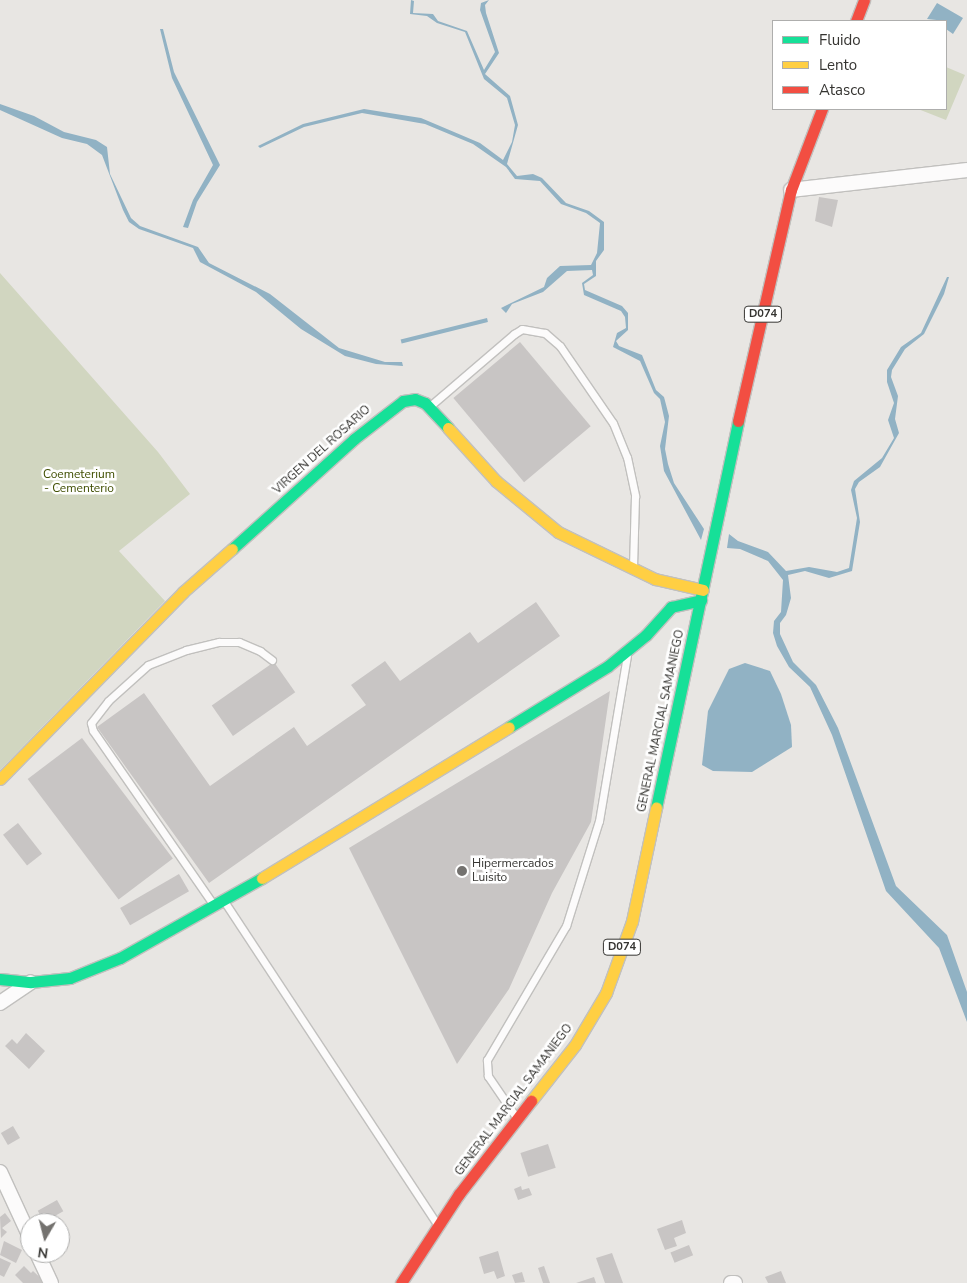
<!DOCTYPE html>
<style>
body{margin:0}
#map{position:relative;width:967px;height:1283px;overflow:hidden;background:#e8e6e3;font-family:"Nunito Sans",sans-serif}
div>[style]{position:absolute}
.green>*{inset:0;background:#d1d6c0}
.water>*{inset:0;background:#91b2c4;transform-origin:0 0}
.building>*{inset:0;background:#c8c5c4;transform-origin:0 0}
.roads{filter:drop-shadow(1px 0 #c1c0be) drop-shadow(-1px 0 #c1c0be) drop-shadow(0 1px #c1c0be) drop-shadow(0 -1px #c1c0be)}
.lane>*{height:7px;margin:-3.5px;padding:0 3.5px;transform-origin:3.5px;border-radius:3.5px;background:#fcfbfb}
.street>*{height:14px;margin:-7px;padding:0 7px;transform-origin:7px;border-radius:7px;background:#fcfbfb}
.fast>*{height:11px;margin:-5.5px;padding:0 5.5px;transform-origin:5.5px;border-radius:5.5px;background:#16e098}
.slow>*{height:11px;margin:-5.5px;padding:0 5.5px;transform-origin:5.5px;border-radius:5.5px;background:#ffcf43}
.jam>*{height:11px;margin:-5.5px;padding:0 5.5px;transform-origin:5.5px;border-radius:5.5px;background:#f24e42}
.dots>*{width:14px;height:14px;translate:-50% -50%;box-sizing:border-box;border:2px solid #fff;border-radius:50%}
span{translate:-50% -50%;white-space:nowrap;text-align:center;line-height:1.15;-webkit-text-stroke:5px #fff;paint-order:stroke}
.shield-label span{padding:1px 4px;background:#fff;border:1px solid;border-radius:4px;-webkit-text-stroke-width:0}
.shield-label{font-size:11px;color:#353431;font-weight:700}
.street-label{font-size:12px;color:#353431}
.park-label{font-size:12px;color:#404f02}
.poi-label{font-size:12px;color:#353431}
.left{translate:0 -50%;text-align:left}
.legend{position:absolute;left:772px;top:20px;width:175px;height:90px;box-sizing:border-box;background:#fff;border:1px solid #aeaead;margin:0;padding:6px 9px;list-style:none;font-size:15px;color:#353431}
.legend li{display:flex;align-items:center;gap:10px;height:25px}
.legend b{width:25px;border:1px solid #aeaead}
.north{position:absolute;left:20px;top:1213px;width:50px;height:50px;box-sizing:border-box;background:#fff;border:1px solid #aeaead;border-radius:50%;rotate:188deg;font-size:14px;font-weight:700;line-height:20px;text-align:center;color:#353431}
.north::after{content:'';display:block;margin:auto;width:18px;height:22px;background:#74726f;clip-path:polygon(50% 0,100% 100%,50% 72%,0 100%)}
</style>
<div id="map">
<div class="green">
<div style="clip-path:polygon(946px 67px,965px 75px,946px 120px,918px 109px,946px 109px)"></div>
<div style="clip-path:polygon(0 273px,158px 452px,190px 494px,119px 551px,165px 601px,0 770px)"></div>
</div>
<div class="water">
<div style="clip-path:polygon(411px 0,414px 1px,413px 13px,433px 14px,438px 21px,467px 31px,484px 70px,495px 52px,480px 10px,481px 3px,489px 0,485px 5px,486px 13px,499px 53px,485px 74px,510px 96px,518px 125px,507px 164px,517px 176px,533px 174px,542px 178px,566px 203px,589px 211px,604px 222px,604px 250px,596px 261px,596px 276px,584px 284px,585px 290px,622px 306px,628px 313px,628px 330px,616px 341px,619px 346px,642px 355px,656px 390px,664px 397px,669px 416px,665px 449px,668px 464px,674px 483px,704px 529px,701px 540px,664px 471px,660px 446px,665px 422px,660px 399px,654px 393px,640px 361px,613px 347px,617px 333px,626px 328px,625px 317px,621px 311px,584px 295px,582px 283px,593px 275px,592px 270px,567px 271px,543px 292px,512px 304px,506px 313px,501px 308px,544px 287px,547px 278px,560px 266px,591px 265px,597px 253px,600px 223px,586px 213px,561px 204px,540px 181px,515px 179px,506px 167px,473px 144px,425px 124px,362px 113px,304px 127px,260px 148px,258px 146px,303px 124px,364px 109px,421px 118px,480px 143px,503px 160px,512px 142px,515px 125px,507px 98px,484px 79px,465px 32px,437px 23px,427px 16px,410px 14px)"></div>
<div style="clip-path:polygon(937px 3px,963px 18px,953px 34px,946px 29px,946px 21px,927px 19px)"></div>
<div style="clip-path:polygon(160px 29px,163px 29px,174px 72px,220px 165px,197px 202px,188px 228px,183px 227px,193px 200px,213px 165px,172px 78px)"></div>
<div style="clip-path:polygon(0 104px,34px 116px,64px 132px,96px 140px,107px 147px,110px 174px,131px 218px,140px 226px,198px 247px,209px 263px,270px 294px,339px 348px,385px 362px,402px 362px,403px 366px,376px 364px,345px 356px,301px 329px,256px 292px,200px 262px,193px 248px,139px 229px,129px 222px,123px 210px,102px 155px,87px 144px,62px 138px,0 110px)"></div>
<div style="clip-path:polygon(947px 277px,949px 277px,944px 294px,924px 334px,905px 349px,892px 370px,891px 377px,898px 396px,895px 419px,899px 433px,880px 467px,859px 482px,855px 489px,860px 522px,852px 571px,829px 578px,805px 571px,788px 575px,791px 598px,786px 615px,780px 623px,780px 634px,793px 662px,816px 685px,838px 728px,896px 886px,947px 935px,967px 992px,967px 1022px,939px 948px,886px 891px,832px 735px,810px 687px,789px 667px,777px 646px,773px 633px,774px 621px,781px 612px,783px 580px,768px 561px,740px 549px,727px 548px,729px 534px,738px 541px,768px 552px,786px 571px,809px 567px,837px 572px,849px 568px,857px 518px,851px 490px,854px 481px,882px 458px,894px 438px,888px 420px,894px 403px,887px 382px,887px 370px,901px 347px,921px 333px)"></div>
<div style="left:487px;top:318px;width:4px;height:89px;rotate:76deg"></div>
<div style="clip-path:polygon(745px 663px,770px 671px,781px 694px,791px 725px,792px 747px,752px 772px,713px 771px,702px 765px,708px 711px,729px 669px)"></div>
</div>
<div class="building">
<div style="clip-path:polygon(819px 197px,838px 200px,832px 227px,815px 221px)"></div>
<div style="left:520px;top:342px;width:110px;height:87px;rotate:50deg"></div>
<div style="clip-path:polygon(536px 602px,560px 636px,209px 883px,97px 727px,144px 693px,210px 786px,294px 727px,307px 746px,366px 705px,351px 685px,385px 661px,400px 681px,470px 632px,478px 643px)"></div>
<div style="left:274px;top:662px;width:37px;height:76px;rotate:55deg"></div>
<div style="clip-path:polygon(610px 691px,591px 822px,552px 893px,509px 989px,457px 1064px,349px 848px)"></div>
<div style="left:82px;top:738px;width:151px;height:68px;rotate:53deg"></div>
<div style="left:18px;top:823px;width:39px;height:19px;rotate:52deg"></div>
<div style="left:179px;top:874px;width:20px;height:68px;rotate:60deg"></div>
<div style="clip-path:polygon(26px 1033px,45px 1051px,29px 1069px,5px 1046px,12px 1039px,17px 1044px)"></div>
<div style="left:13px;top:1126px;width:14px;height:14px;rotate:60deg"></div>
<div style="left:548px;top:1144px;width:25px;height:29px;rotate:72deg"></div>
<div style="clip-path:polygon(521px 1186px,522px 1190px,529px 1188px,532px 1195px,518px 1200px,514px 1189px)"></div>
<div style="left:57px;top:1200px;width:13px;height:22px;rotate:61deg"></div>
<div style="clip-path:polygon(5px 1213px,11px 1221px,2px 1228px,7px 1232px,1px 1238px,0 1217px)"></div>
<div style="clip-path:polygon(682px 1220px,686px 1233px,674px 1238px,677px 1246px,665px 1250px,657px 1229px)"></div>
<div style="clip-path:polygon(4px 1241px,22px 1250px,16px 1263px,0 1255px)"></div>
<div style="left:689px;top:1245px;width:11px;height:20px;rotate:68deg"></div>
<div style="clip-path:polygon(498px 1251px,505px 1276px,497px 1279px,494px 1271px,484px 1274px,479px 1257px)"></div>
<div style="clip-path:polygon(612px 1253px,623px 1283px,605px 1283px,596px 1258px)"></div>
<div style="clip-path:polygon(0 1258px,11px 1263px,4px 1277px,0 1275px)"></div>
<div style="clip-path:polygon(24px 1266px,31px 1273px,33px 1271px,46px 1283px,23px 1283px,15px 1275px)"></div>
<div style="clip-path:polygon(544px 1266px,550px 1283px,543px 1283px,538px 1268px)"></div>
<div style="clip-path:polygon(781px 1271px,786px 1283px,768px 1283px,765px 1277px)"></div>
<div style="clip-path:polygon(522px 1272px,525px 1282px,515px 1283px,512px 1275px)"></div>
<div style="clip-path:polygon(594px 1277px,596px 1283px,576px 1283px)"></div>
</div>
<div class="roads">
<div class="lane">
<div style="left:430px;top:406px;width:111px;rotate:-40.6deg"></div>
<div style="left:514px;top:334px;width:9px;rotate:-32deg"></div>
<div style="left:522px;top:329px;width:23px;rotate:10deg"></div>
<div style="left:545px;top:333px;width:20px;rotate:41deg"></div>
<div style="left:560px;top:346px;width:93px;rotate:55.5deg"></div>
<div style="left:613px;top:423px;width:37px;rotate:68deg"></div>
<div style="left:627px;top:457px;width:40px;rotate:78deg"></div>
<div style="left:635px;top:496px;width:70px;rotate:91.6deg"></div>
<div style="left:224px;top:901px;width:385px;rotate:56.6deg"></div>
<div style="left:213px;top:904px;width:211px;rotate:-124.7deg"></div>
<div style="left:93px;top:731px;width:8px;rotate:-104deg"></div>
<div style="left:91px;top:723px;width:28px;rotate:-52deg"></div>
<div style="left:108px;top:701px;width:54px;rotate:-42deg"></div>
<div style="left:148px;top:665px;width:41px;rotate:-21.5deg"></div>
<div style="left:186px;top:650px;width:34px;rotate:-14deg"></div>
<div style="left:219px;top:642px;width:20px"></div>
<div style="left:239px;top:642px;width:23px;rotate:23deg"></div>
<div style="left:260px;top:651px;width:15px;rotate:37deg"></div>
<div style="left:516px;top:1117px;width:50px;rotate:-124.3deg"></div>
<div style="left:488px;top:1076px;width:16px;rotate:-94deg"></div>
<div style="left:487px;top:1060px;width:156px;rotate:-59.5deg"></div>
<div style="left:566px;top:926px;width:110px;rotate:-72.6deg"></div>
<div style="left:599px;top:821px;width:167px;rotate:-80.4deg"></div>
</div>
<div class="street">
<div style="left:791px;top:190px;width:177px;rotate:-6.5deg"></div>
<div style="left:0;top:1003px;width:37px;rotate:-34deg"></div>
<div style="left:0;top:1172px;width:72px;rotate:65.2deg"></div>
<div style="left:37px;top:1253px;width:33px;rotate:65deg"></div>
<div style="left:731px;top:1283px;width:4px"></div>
</div>
<div class="fast">
<div style="left:232px;top:549px;width:164px;rotate:-42deg"></div>
<div style="left:354px;top:439px;width:62px;rotate:-37.8deg"></div>
<div style="left:403px;top:401px;width:12px;rotate:-9deg"></div>
<div style="left:415px;top:399px;width:11px;rotate:22deg"></div>
<div style="left:425px;top:403px;width:34px;rotate:47deg"></div>
<div style="left:509px;top:727px;width:116px;rotate:-31.6deg"></div>
<div style="left:608px;top:666px;width:49px;rotate:-39.2deg"></div>
<div style="left:646px;top:635px;width:38px;rotate:-48deg"></div>
<div style="left:671px;top:607px;width:31px;rotate:-13deg"></div>
<div style="left:656px;top:808px;width:396px;rotate:-78deg"></div>
<div style="left:0;top:979px;width:31px;rotate:6deg"></div>
<div style="left:31px;top:982px;width:39px;rotate:-6deg"></div>
<div style="left:70px;top:978px;width:54px;rotate:-21.8deg"></div>
<div style="left:120px;top:958px;width:163px;rotate:-29.4deg"></div>
</div>
<div class="slow">
<div style="left:448px;top:428px;width:72px;rotate:47.8deg"></div>
<div style="left:496px;top:481px;width:80px;rotate:39.4deg"></div>
<div style="left:558px;top:532px;width:108px;rotate:25.9deg"></div>
<div style="left:655px;top:579px;width:49px;rotate:12.9deg"></div>
<div style="left:0;top:779px;width:262px;rotate:-45.6deg"></div>
<div style="left:183px;top:592px;width:65px;rotate:-41.3deg"></div>
<div style="left:262px;top:878px;width:289px;rotate:-31.4deg"></div>
<div style="left:531px;top:1101px;width:71px;rotate:-51.8deg"></div>
<div style="left:575px;top:1045px;width:61px;rotate:-59.2deg"></div>
<div style="left:606px;top:993px;width:77px;rotate:-70.1deg"></div>
<div style="left:632px;top:921px;width:116px;rotate:-78deg"></div>
</div>
<div class="jam">
<div style="left:856px;top:21px;width:22px;rotate:-69deg"></div>
<div style="left:738px;top:421px;width:237px;rotate:-77.1deg"></div>
<div style="left:791px;top:190px;width:87px;rotate:-69.1deg"></div>
<div style="left:401px;top:1283px;width:106px;rotate:-56.9deg"></div>
<div style="left:459px;top:1194px;width:118px;rotate:-52.3deg"></div>
</div>
</div>
<div class="dots">
<div style="left:462px;top:871px;background:#74726f"></div>
</div>
<div class="shield-label">
<span style="left:763px;top:314px">D074</span>
<span style="left:622px;top:947px">D074</span>
</div>
<div class="street-label">
<span style="left:322px;top:450px;rotate:-42deg">VIRGEN DEL ROSARIO</span>
<span style="left:661px;top:721px;rotate:-78deg">GENERAL MARCIAL SAMANIEGO</span>
<span style="left:514px;top:1100px;rotate:-53deg">GENERAL MARCIAL SAMANIEGO</span>
</div>
<div class="park-label">
<span style="left:79px;top:482px">Coemeterium<br>- Cementerio</span>
</div>
<div class="poi-label">
<span class="left" style="left:472px;top:871px">Hipermercados<br>Luisito</span>
</div>
<ul class="legend">
<li><b style="height:6px;background:#16e098"></b>Fluido</li>
<li><b style="height:6px;background:#ffcf43"></b>Lento</li>
<li><b style="height:6px;background:#f24e42"></b>Atasco</li>
</ul>
<div class="north">N</div>
</div>
